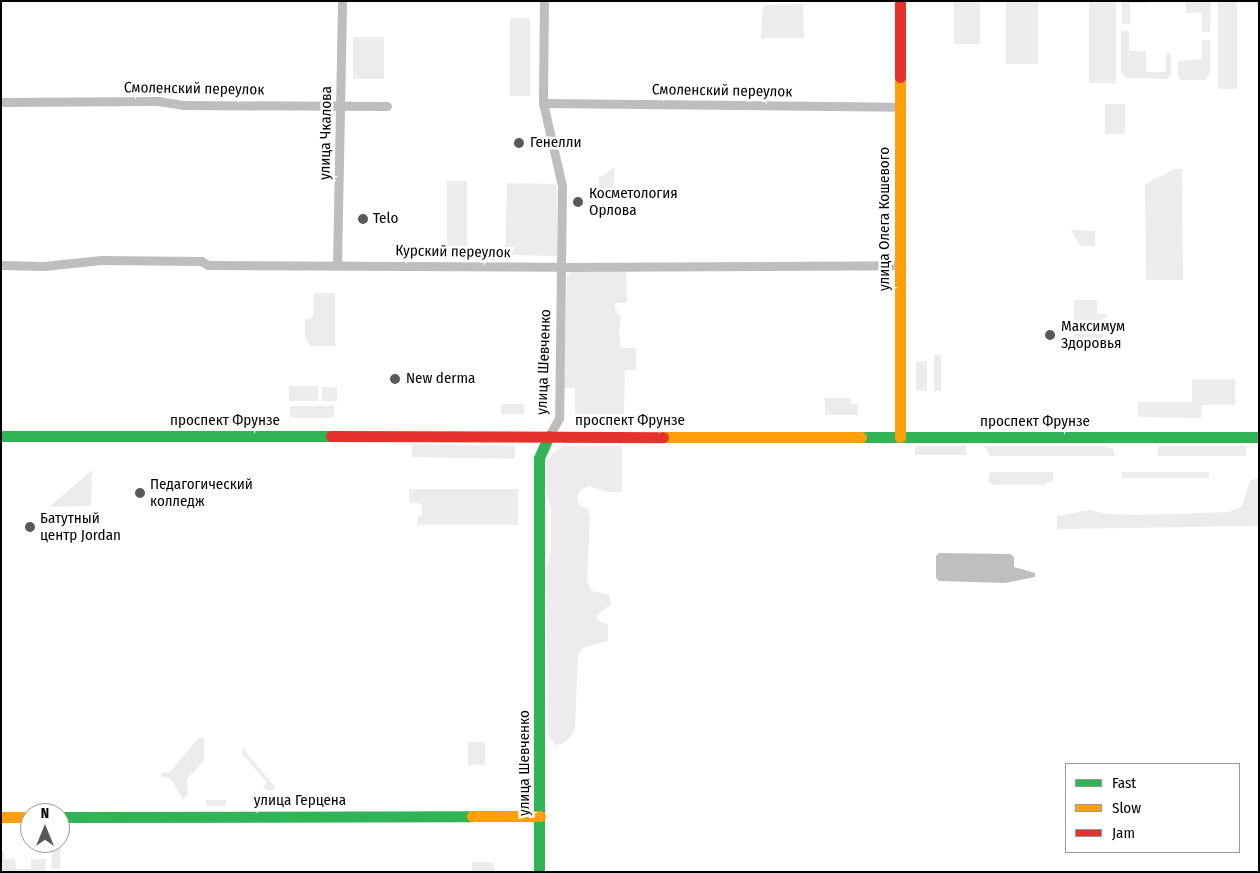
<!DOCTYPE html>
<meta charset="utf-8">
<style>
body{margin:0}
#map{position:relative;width:1260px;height:873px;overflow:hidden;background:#fff;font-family:"Fira Sans Condensed",sans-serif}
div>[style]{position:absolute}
.green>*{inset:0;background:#ececec;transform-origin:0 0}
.water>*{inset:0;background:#bfbfbf}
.street>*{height:9px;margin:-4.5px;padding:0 4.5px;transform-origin:4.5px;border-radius:4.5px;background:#bebebe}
.fast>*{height:11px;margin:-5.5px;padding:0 5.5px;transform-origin:5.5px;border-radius:5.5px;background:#30b455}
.slow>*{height:11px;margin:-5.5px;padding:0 5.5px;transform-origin:5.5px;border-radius:5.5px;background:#ff9f0a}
.jam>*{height:11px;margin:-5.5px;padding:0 5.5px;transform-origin:5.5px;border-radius:5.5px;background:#e5322d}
.dots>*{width:14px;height:14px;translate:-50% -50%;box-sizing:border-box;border:2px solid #fff;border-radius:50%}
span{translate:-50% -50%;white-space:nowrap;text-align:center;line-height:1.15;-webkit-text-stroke:5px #fff;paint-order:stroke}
.street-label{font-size:15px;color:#000}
.poi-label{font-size:15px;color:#000}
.left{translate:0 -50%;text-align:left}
.frame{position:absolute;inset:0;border:2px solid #000;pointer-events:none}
.legend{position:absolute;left:1065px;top:763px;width:175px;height:90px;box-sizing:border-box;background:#fff;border:1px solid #999;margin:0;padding:6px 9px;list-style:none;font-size:15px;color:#000}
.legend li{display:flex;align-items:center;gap:10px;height:25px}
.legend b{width:25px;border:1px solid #999}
.north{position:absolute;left:20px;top:803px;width:50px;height:50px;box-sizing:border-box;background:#fff;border:1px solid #999;border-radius:50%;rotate:0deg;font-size:14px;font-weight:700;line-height:20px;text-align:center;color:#000}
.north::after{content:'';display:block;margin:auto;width:18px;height:22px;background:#595959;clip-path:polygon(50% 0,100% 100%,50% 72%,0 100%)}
</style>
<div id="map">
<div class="green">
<div style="left:954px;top:1px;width:26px;height:43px"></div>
<div style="left:1006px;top:1px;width:32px;height:63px"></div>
<div style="left:1089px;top:1px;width:27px;height:82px"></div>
<div style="clip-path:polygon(1122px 1px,1149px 1px,1149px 3px,1130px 3px,1130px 24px,1122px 24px)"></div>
<div style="clip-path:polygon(1186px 1px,1211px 1px,1210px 32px,1202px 32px,1202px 13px,1186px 13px)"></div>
<div style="left:1218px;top:1px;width:19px;height:88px"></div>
<div style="clip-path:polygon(803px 4px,804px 38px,761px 38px,762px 10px,766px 5px)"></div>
<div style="left:510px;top:18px;width:20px;height:78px"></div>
<div style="clip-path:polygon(1121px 31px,1129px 31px,1129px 51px,1146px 51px,1146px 72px,1166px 72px,1166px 52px,1171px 54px,1171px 75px,1167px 79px,1126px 78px,1121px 71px)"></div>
<div style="left:353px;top:37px;width:31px;height:42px"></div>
<div style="clip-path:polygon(1202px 40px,1210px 40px,1210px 74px,1206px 80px,1181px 80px,1178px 75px,1178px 61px,1202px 59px)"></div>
<div style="left:1125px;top:104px;width:30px;height:20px;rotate:90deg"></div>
<div style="clip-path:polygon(615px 167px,612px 204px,599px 190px,599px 178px)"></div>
<div style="clip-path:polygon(1175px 169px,1182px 169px,1183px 280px,1146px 280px,1145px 184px)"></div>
<div style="left:447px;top:181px;width:20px;height:75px"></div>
<div style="clip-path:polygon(507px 183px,554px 184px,557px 186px,557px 256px,505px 255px)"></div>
<div style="clip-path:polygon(1071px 230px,1095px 231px,1095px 246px,1080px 246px)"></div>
<div style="clip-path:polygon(626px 270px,627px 303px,615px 303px,615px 310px,617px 310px,617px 315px,621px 315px,619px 333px,621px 348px,636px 348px,636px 370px,625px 370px,624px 415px,575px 414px,575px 388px,564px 388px,567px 275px,572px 271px)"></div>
<div style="clip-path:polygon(314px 293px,335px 293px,335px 346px,310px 346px,305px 336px,305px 320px,313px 317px)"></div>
<div style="clip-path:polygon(1074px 300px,1097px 300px,1097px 314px,1107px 314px,1107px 317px,1102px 318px,1103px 346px,1098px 350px,1074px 351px)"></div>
<div style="left:934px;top:355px;width:7px;height:36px"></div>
<div style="left:916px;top:361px;width:11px;height:30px"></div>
<div style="clip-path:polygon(1192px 379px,1235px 379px,1235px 405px,1202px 405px,1201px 418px,1138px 417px,1138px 402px,1192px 402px)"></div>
<div style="left:289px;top:386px;width:29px;height:15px"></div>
<div style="left:322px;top:387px;width:15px;height:14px"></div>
<div style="clip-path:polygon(825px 398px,851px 398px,851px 404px,858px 404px,858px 415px,825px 415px)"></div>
<div style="left:501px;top:404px;width:23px;height:10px"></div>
<div style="left:290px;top:406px;width:44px;height:12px"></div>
<div style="left:412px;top:444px;width:103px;height:13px;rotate:1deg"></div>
<div style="clip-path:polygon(563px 446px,622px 446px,622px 492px,607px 492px,589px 486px,581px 490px,577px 496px,579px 505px,588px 509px,590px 518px,587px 581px,592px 591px,609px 595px,611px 604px,597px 615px,597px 620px,608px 624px,608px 641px,583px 648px,578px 655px,575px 728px,570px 738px,562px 744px,555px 745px,548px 735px,546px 572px,551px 550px,551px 510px,546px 491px,546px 462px,552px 454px)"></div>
<div style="left:915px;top:446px;width:51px;height:9px"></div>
<div style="clip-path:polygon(984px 446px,1104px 446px,1114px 450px,1114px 456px,990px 456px)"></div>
<div style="left:1158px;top:446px;width:88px;height:10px"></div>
<div style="clip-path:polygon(92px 470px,91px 506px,49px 507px)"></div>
<div style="clip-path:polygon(990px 472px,1053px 472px,1053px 482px,1047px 482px,1044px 485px,994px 485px,988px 481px)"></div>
<div style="left:1122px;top:472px;width:87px;height:6px"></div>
<div style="clip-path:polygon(1259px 478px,1259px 526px,1057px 529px,1057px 516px,1089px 510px,1108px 514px,1141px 515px,1229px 512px,1242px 506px,1249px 484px,1251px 480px)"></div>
<div style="clip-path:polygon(409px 489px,518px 489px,518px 525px,417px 525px,418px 516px,422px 515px,422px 504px,409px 502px)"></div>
<div style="clip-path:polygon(198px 738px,204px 738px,204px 761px,187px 779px,188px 795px,183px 799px,170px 778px,161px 777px,161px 773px,170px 772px)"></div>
<div style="left:468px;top:742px;width:17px;height:23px"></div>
<div style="clip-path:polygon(242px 747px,275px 787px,272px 791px,266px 790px,263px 787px,267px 782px,242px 754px)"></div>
<div style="left:206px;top:800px;width:20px;height:6px"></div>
<div style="clip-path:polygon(61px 841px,60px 869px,51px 869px,52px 848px,58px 848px,58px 843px)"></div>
<div style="clip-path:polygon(1px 851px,4px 851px,4px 859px,15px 859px,16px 869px,31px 869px,31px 859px,46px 859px,45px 872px,1px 872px)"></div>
<div style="left:472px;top:862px;width:22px;height:10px"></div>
</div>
<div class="water">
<div style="clip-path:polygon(939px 553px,1010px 554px,1014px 557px,1014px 567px,1035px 573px,1035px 577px,1005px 583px,939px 581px,936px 578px,936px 556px)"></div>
</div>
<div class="street">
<div style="left:544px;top:1px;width:102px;rotate:90.6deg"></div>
<div style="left:543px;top:103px;width:85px;rotate:77.1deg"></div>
<div style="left:562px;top:186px;width:232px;rotate:90.7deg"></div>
<div style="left:559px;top:418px;width:21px;rotate:119deg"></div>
<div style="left:1px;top:102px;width:157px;rotate:-0.4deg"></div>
<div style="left:158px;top:101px;width:25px;rotate:9deg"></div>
<div style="left:183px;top:105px;width:204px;rotate:0.3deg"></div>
<div style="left:543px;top:103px;width:357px;rotate:0.6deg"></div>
<div style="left:1px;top:265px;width:43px;rotate:1.3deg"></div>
<div style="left:44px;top:266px;width:57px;rotate:-6deg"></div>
<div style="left:101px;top:260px;width:100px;rotate:0.6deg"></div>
<div style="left:201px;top:261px;width:8px;rotate:30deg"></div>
<div style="left:208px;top:265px;width:353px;rotate:0.3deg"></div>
<div style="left:561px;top:267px;width:339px;rotate:-0.3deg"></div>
<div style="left:337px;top:265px;width:264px;rotate:-88.9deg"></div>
</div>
<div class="fast">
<div style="left:1px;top:436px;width:330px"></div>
<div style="left:861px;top:437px;width:398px"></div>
<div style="left:60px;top:817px;width:412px;rotate:-0.1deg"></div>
<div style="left:539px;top:872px;width:414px;rotate:-90deg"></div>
<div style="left:539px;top:458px;width:24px;rotate:-66deg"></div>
</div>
<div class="slow">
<div style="left:900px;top:77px;width:360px;rotate:90deg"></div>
<div style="left:663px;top:437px;width:198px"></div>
<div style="left:472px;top:816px;width:68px"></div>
<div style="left:1px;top:817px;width:29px"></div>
</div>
<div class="jam">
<div style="left:900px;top:1px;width:76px;rotate:90deg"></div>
<div style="left:331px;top:436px;width:332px;rotate:0.2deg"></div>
</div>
<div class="dots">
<div style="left:519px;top:143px;background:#595959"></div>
<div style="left:578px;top:202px;background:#595959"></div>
<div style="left:363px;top:219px;background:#595959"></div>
<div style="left:1050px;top:335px;background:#595959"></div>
<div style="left:395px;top:379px;background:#595959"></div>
<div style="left:140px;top:493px;background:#595959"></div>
<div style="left:30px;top:527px;background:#595959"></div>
</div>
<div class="street-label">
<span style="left:194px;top:89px;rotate:1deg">Смоленский переулок</span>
<span style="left:722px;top:91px;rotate:1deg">Смоленский переулок</span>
<span style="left:326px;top:133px;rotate:-89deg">улица Чкалова</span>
<span style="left:885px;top:219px;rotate:-90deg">улица Олега Кошевого</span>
<span style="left:453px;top:252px;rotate:1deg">Курский переулок</span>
<span style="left:544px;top:362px;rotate:-88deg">улица Шевченко</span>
<span style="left:225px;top:421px">проспект Фрунзе</span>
<span style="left:630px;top:421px">проспект Фрунзе</span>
<span style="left:1035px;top:422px">проспект Фрунзе</span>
<span style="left:525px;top:763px;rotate:-90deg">улица Шевченко</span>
<span style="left:300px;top:801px">улица Герцена</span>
</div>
<div class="poi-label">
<span class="left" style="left:530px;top:143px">Генелли</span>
<span class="left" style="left:589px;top:202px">Косметология<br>Орлова</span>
<span class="left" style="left:373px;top:219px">Telo</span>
<span class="left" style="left:1061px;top:335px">Максимум<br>Здоровья</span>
<span class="left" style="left:406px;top:379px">New derma</span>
<span class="left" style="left:150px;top:493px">Педагогический<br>колледж</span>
<span class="left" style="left:40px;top:527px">Батутный<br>центр Jordan</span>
</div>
<div class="frame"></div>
<ul class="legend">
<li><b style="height:6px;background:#30b455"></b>Fast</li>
<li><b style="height:6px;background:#ff9f0a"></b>Slow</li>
<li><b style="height:6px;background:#e5322d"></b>Jam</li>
</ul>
<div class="north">N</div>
</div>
